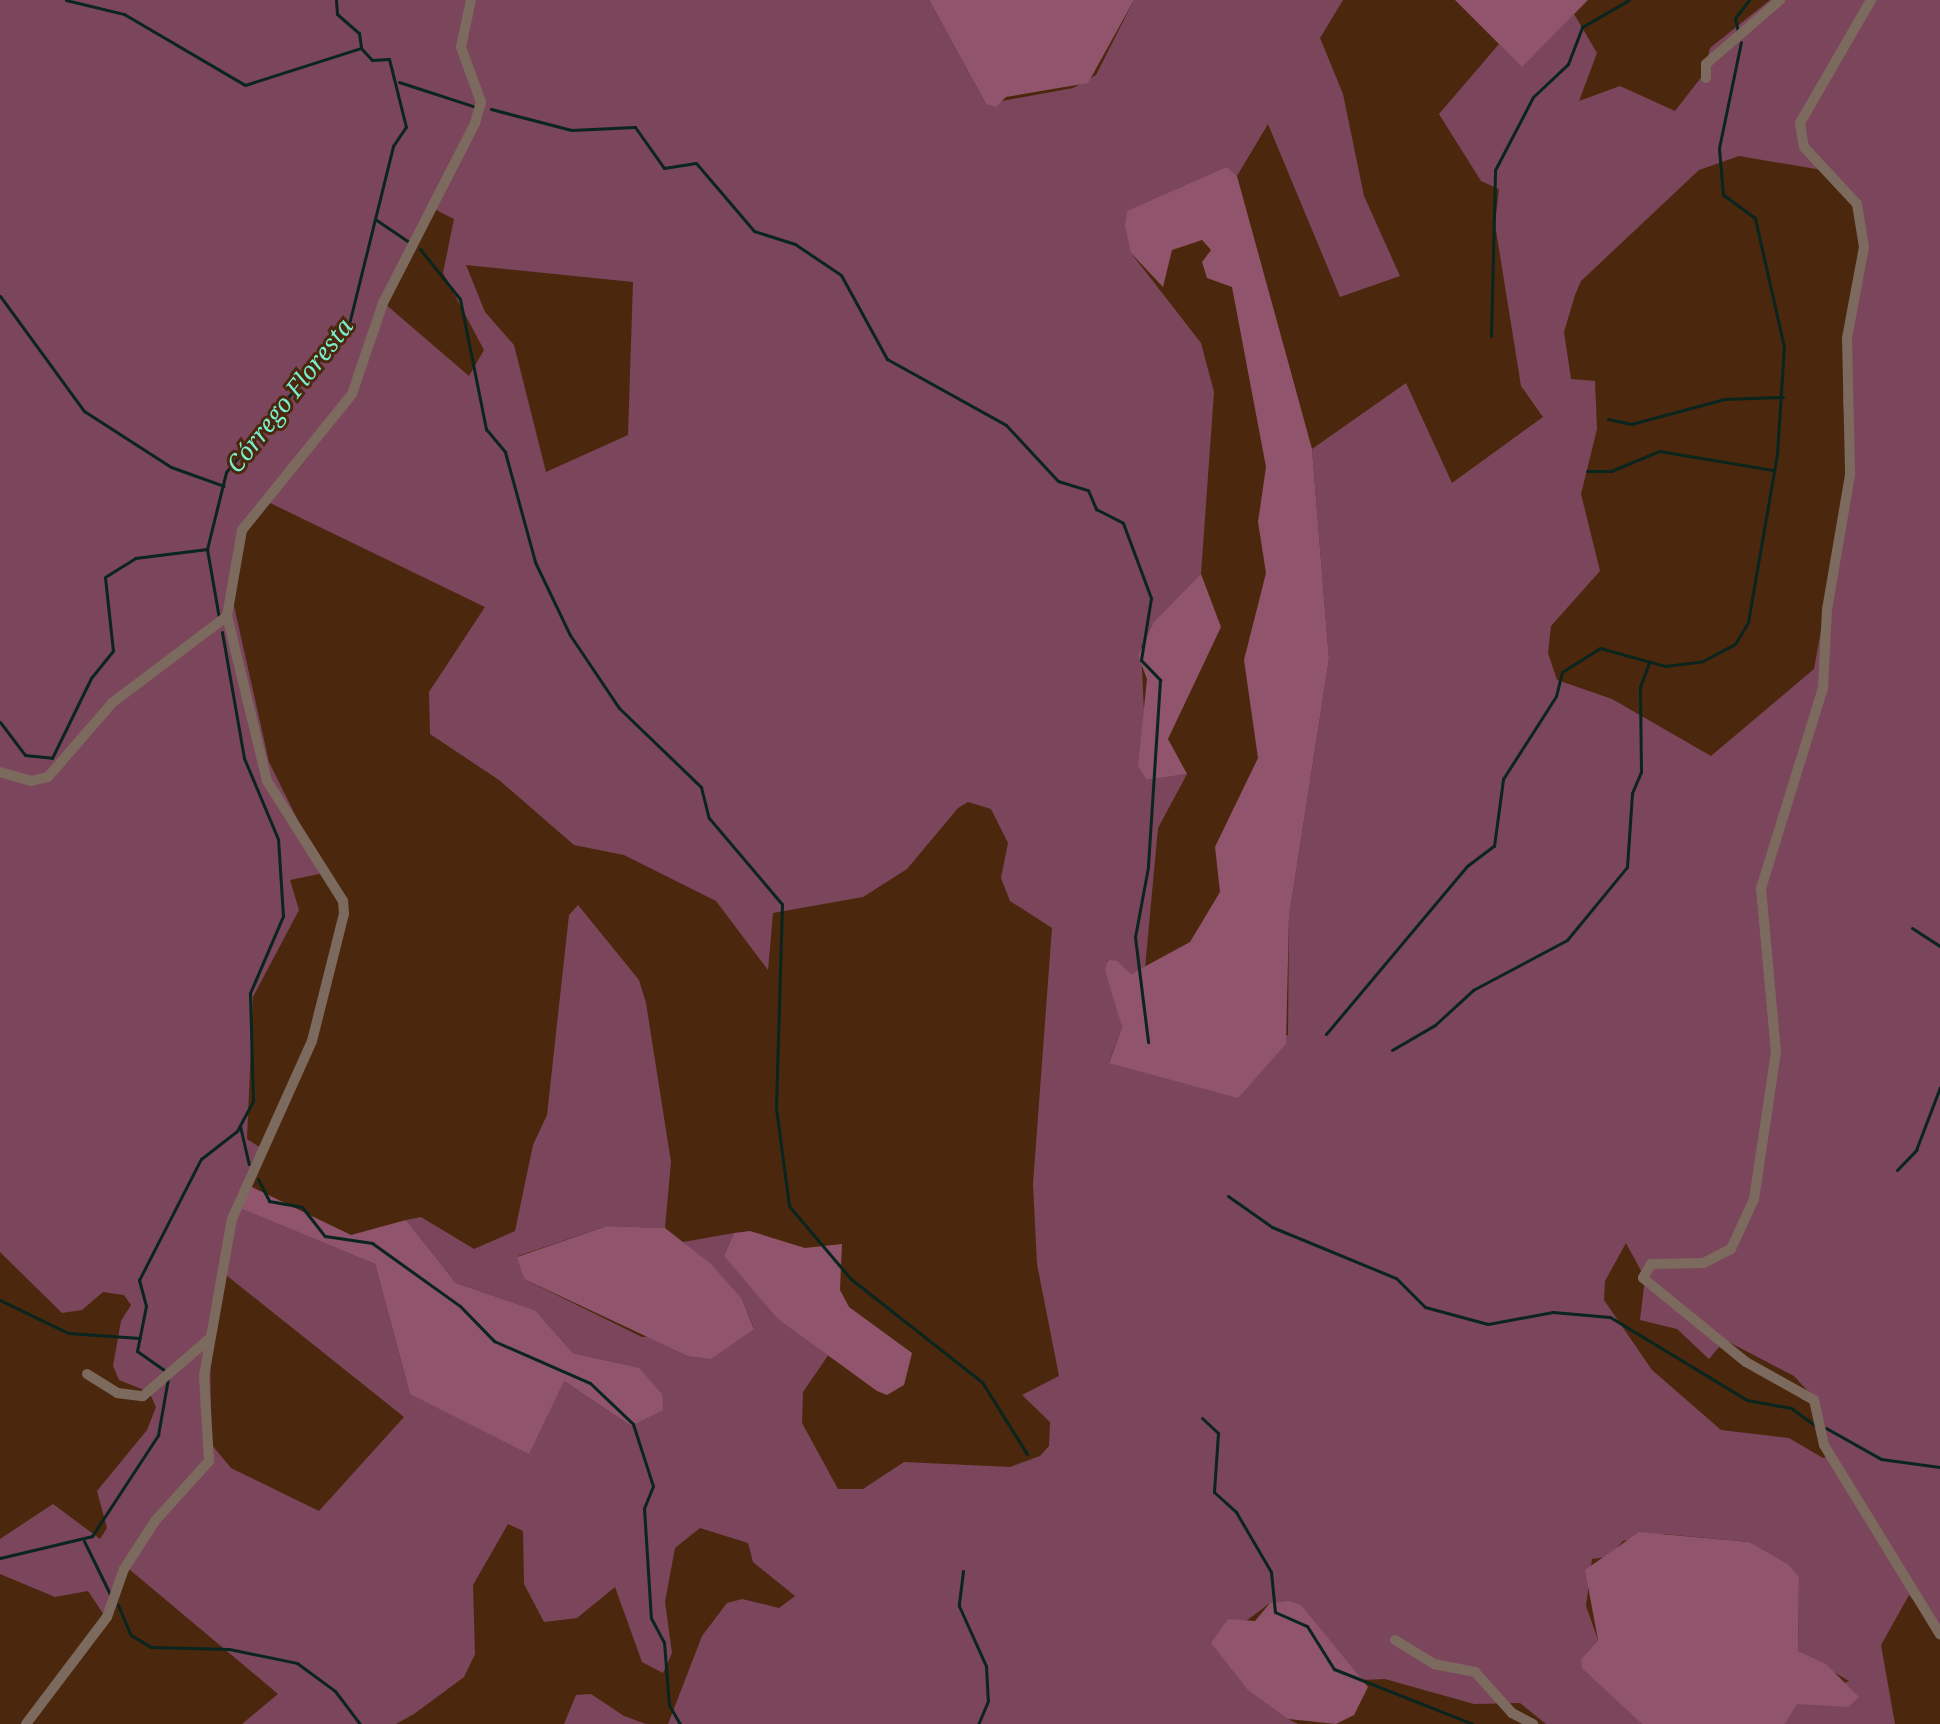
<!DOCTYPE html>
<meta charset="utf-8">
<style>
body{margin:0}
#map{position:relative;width:1940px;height:1724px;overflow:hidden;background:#4b280d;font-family:"Noto Serif",serif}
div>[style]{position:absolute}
.green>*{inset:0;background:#7b465c}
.forest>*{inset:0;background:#90546c}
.stream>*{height:3px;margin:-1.5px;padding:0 1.5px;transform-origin:1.5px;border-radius:1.5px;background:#0a241e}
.minor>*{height:10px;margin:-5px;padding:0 5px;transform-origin:5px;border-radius:5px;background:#7d6a5e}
span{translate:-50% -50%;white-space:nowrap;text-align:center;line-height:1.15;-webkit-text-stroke:6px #4b280d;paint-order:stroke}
.water-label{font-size:24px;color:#78eed0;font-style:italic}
</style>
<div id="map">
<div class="green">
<div style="clip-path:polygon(evenodd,0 0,929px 0,986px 104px,1073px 88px,1096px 75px,1134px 0,1343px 0,1320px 38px,1343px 94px,1364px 196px,1400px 276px,1340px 297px,1268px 124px,1237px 176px,1227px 167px,1131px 253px,1201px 343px,1214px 392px,1201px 574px,1141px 646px,1147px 780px,1187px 774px,1158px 828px,1145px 968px,1130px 974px,1107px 960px,1122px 1027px,1109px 1062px,1288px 1035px,1289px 917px,1329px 659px,1312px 449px,1406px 383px,1452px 483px,1543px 417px,1521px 386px,1495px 224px,1499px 189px,1481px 181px,1439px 114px,1499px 44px,1522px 66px,1574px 14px,1597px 53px,1579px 101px,1620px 86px,1675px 111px,1703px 75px,1710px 48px,1770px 0,1940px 0,1940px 1632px,1909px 1595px,1881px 1645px,1895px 1724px,1785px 1724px,1794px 1705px,1849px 1681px,1798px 1651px,1799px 1577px,1749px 1542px,1664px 1534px,1623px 1541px,1608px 1557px,1592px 1559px,1586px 1606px,1598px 1640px,1581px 1659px,1642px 1724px,1546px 1724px,1520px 1703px,1474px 1704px,1385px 1679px,1361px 1680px,1311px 1618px,1270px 1603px,1242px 1624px,1288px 1719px,1298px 1724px,668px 1724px,702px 1636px,727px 1603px,742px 1599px,779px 1608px,795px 1596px,753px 1562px,748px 1543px,700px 1528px,675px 1548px,665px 1602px,672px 1653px,663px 1673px,642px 1662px,615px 1587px,577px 1618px,544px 1622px,524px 1584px,523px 1531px,508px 1524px,473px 1585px,475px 1654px,464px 1677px,414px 1714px,396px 1724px,242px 1724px,278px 1694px,123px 1564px,104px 1615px,88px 1591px,55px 1597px,0 1574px,0 1539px,53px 1504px,100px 1539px,107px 1528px,97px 1491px,147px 1430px,156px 1407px,149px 1392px,119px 1380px,113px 1366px,121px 1321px,131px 1305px,124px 1295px,103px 1292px,82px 1310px,62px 1313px,0 1252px,0 0,1739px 156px,1828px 171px,1864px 216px,1843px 400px,1849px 477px,1814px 669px,1711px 756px,1612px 699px,1557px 680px,1548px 653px,1551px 626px,1600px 571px,1581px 494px,1597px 429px,1595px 381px,1571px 379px,1564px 332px,1575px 295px,1581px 281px,1699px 170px,1739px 156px,0 0,432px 208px,454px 219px,443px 273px,484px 350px,469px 376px,384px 303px,432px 208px,0 0,466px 265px,633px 282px,628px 435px,546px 472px,514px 345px,485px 312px,466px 265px,0 0,266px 501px,485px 607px,429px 692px,430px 734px,499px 780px,574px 845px,624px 855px,716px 901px,768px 970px,773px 913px,863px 897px,907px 869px,958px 808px,968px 802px,991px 809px,1008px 843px,1001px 878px,1010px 901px,1052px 928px,1033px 1184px,1037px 1264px,1059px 1376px,1022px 1395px,1050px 1422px,1049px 1446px,1040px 1456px,1010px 1467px,904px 1462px,863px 1489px,838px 1489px,802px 1423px,803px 1392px,829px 1354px,724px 1256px,734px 1233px,683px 1242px,742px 1299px,754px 1328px,642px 1337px,524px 1279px,518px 1256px,607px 1226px,665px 1228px,671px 1162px,646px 1003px,639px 980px,578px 905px,569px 915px,547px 1115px,533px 1145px,515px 1231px,474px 1249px,421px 1217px,406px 1220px,456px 1283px,535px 1310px,573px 1353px,617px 1363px,631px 1426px,564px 1381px,410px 1394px,375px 1264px,241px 1208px,264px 1150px,247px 1139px,253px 997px,299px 910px,290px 880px,324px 873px,269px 762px,230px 588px,234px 546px,266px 501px,0 0,1626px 1243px,1645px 1278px,1640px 1320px,1677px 1329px,1709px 1359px,1725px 1340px,1794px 1376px,1814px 1398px,1823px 1443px,1834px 1453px,1823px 1458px,1789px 1438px,1721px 1430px,1652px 1370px,1604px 1300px,1605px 1281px,1626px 1243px,0 0,221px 1271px,404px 1417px,319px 1511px,231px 1468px,211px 1444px,210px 1314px,221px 1271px)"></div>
<div style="clip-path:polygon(591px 1694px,624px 1716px,646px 1724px,564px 1724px,576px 1695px)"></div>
</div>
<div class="forest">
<div style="clip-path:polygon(929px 0,1134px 0,1088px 83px,1006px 97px,996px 107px,986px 104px)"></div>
<div style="clip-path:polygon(1455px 0,1588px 0,1522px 67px)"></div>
<div style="clip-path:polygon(1227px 167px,1237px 176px,1312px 449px,1329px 659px,1289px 917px,1286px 1044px,1238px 1098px,1109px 1063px,1122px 1027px,1105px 970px,1108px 960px,1117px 961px,1131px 974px,1190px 942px,1220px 892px,1215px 847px,1258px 758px,1244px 660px,1266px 573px,1258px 522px,1266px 467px,1232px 287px,1207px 278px,1202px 262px,1211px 250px,1202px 240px,1172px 250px,1163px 287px,1131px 253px,1125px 226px,1127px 211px)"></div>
<div style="clip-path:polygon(1201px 574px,1221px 627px,1168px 739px,1187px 774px,1147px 780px,1138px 766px,1147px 679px,1138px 655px,1154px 622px)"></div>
<div style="clip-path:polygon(250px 1186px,351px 1235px,406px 1220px,456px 1283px,535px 1310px,573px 1353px,639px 1368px,662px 1394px,663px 1410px,631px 1426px,564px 1381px,529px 1454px,410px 1394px,375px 1264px,240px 1208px)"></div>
<div style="clip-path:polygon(607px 1226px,665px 1228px,711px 1264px,742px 1299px,754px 1329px,711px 1359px,688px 1356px,524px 1279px,517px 1257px)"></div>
<div style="clip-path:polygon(750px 1231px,805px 1248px,842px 1244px,840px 1290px,849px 1307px,912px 1353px,904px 1385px,887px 1395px,877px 1391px,778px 1319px,724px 1256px,734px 1233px)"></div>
<div style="clip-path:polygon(1639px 1532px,1749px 1542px,1789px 1565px,1799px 1577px,1798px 1651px,1826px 1664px,1859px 1697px,1848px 1707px,1797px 1704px,1785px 1724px,1642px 1724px,1582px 1668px,1581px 1659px,1598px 1640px,1585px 1570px)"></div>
<div style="clip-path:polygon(1289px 1601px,1301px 1605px,1368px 1687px,1354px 1715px,1336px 1724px,1288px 1719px,1248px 1690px,1211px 1643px,1228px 1619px,1255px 1621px,1270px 1603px)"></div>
</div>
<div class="stream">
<div style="left:66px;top:0;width:60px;rotate:13.6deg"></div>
<div style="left:124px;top:14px;width:140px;rotate:30.4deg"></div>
<div style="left:245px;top:85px;width:122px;rotate:-17.7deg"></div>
<div style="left:336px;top:0;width:14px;rotate:86deg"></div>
<div style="left:337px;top:14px;width:29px;rotate:41deg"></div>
<div style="left:359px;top:33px;width:15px;rotate:82deg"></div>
<div style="left:1738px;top:32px;width:14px;rotate:-102deg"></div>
<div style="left:1735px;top:18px;width:23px;rotate:-52deg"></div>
<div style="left:399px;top:82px;width:78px;rotate:18deg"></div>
<div style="left:491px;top:109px;width:83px;rotate:14.7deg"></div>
<div style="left:571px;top:130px;width:64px;rotate:-2.7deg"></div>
<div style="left:635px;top:127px;width:50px;rotate:54.7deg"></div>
<div style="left:664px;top:168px;width:32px;rotate:-9deg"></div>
<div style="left:696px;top:163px;width:89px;rotate:49.5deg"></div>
<div style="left:754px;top:231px;width:43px;rotate:17.6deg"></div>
<div style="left:795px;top:244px;width:55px;rotate:34deg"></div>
<div style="left:841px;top:275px;width:96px;rotate:61.3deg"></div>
<div style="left:887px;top:359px;width:136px;rotate:29deg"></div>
<div style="left:1006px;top:425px;width:76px;rotate:47.1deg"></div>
<div style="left:1058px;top:481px;width:31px;rotate:17deg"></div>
<div style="left:1088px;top:490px;width:21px;rotate:67deg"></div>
<div style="left:1096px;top:509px;width:30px;rotate:27deg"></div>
<div style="left:1123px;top:523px;width:80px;rotate:69.5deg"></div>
<div style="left:1151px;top:598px;width:63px;rotate:99.2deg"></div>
<div style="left:1141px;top:660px;width:28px;rotate:46deg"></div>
<div style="left:1160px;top:680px;width:187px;rotate:93.7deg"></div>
<div style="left:1148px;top:867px;width:71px;rotate:100.5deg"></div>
<div style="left:1135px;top:937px;width:106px;rotate:82.9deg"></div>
<div style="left:375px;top:219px;width:41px;rotate:34.1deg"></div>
<div style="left:420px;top:249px;width:64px;rotate:51.3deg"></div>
<div style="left:460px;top:299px;width:133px;rotate:78.7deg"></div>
<div style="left:486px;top:429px;width:30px;rotate:50deg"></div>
<div style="left:505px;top:452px;width:114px;rotate:74.7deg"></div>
<div style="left:535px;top:562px;width:81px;rotate:64.4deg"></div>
<div style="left:570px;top:635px;width:88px;rotate:56.1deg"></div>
<div style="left:619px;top:708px;width:114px;rotate:43.9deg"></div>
<div style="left:701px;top:787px;width:32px;rotate:76deg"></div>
<div style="left:709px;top:818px;width:113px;rotate:49.7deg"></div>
<div style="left:782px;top:904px;width:204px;rotate:91.7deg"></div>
<div style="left:776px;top:1108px;width:99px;rotate:82.4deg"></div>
<div style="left:789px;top:1206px;width:96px;rotate:49.7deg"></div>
<div style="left:851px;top:1279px;width:167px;rotate:38.2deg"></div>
<div style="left:982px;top:1382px;width:85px;rotate:58deg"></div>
<div style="left:0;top:296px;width:142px;rotate:53.9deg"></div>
<div style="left:84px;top:411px;width:103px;rotate:32.8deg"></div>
<div style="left:171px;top:467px;width:56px;rotate:19.7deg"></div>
<div style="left:1491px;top:336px;width:166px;rotate:-88.6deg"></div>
<div style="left:1495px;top:170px;width:82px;rotate:-62.5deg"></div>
<div style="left:1533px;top:97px;width:48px;rotate:-43.3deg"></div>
<div style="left:1568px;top:64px;width:40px;rotate:-69deg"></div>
<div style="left:1582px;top:27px;width:54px;rotate:-29.9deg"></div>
<div style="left:1608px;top:419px;width:24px;rotate:12deg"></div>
<div style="left:1631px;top:424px;width:97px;rotate:-14.9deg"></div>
<div style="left:1725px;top:399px;width:58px;rotate:-2deg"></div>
<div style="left:1587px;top:471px;width:24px"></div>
<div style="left:1611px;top:471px;width:52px;rotate:-22.6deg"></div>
<div style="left:1659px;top:451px;width:116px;rotate:9.5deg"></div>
<div style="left:219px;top:618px;width:70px;rotate:-99.9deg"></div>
<div style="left:207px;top:549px;width:79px;rotate:-76.1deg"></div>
<div style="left:226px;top:472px;width:192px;rotate:-50.3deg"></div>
<div style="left:349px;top:324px;width:183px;rotate:-76.1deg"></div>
<div style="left:393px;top:146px;width:23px;rotate:-56deg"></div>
<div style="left:406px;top:127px;width:70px;rotate:-104deg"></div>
<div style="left:389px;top:59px;width:17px;rotate:177deg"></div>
<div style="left:372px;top:60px;width:16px;rotate:-133deg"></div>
<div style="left:0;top:722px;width:41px;rotate:52.9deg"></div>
<div style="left:25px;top:755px;width:27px;rotate:6deg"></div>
<div style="left:52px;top:758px;width:89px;rotate:-64deg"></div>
<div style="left:91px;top:678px;width:35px;rotate:-51deg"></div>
<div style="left:113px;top:651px;width:74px;rotate:-96.2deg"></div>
<div style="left:105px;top:577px;width:36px;rotate:-32deg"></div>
<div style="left:135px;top:558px;width:73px;rotate:-7.1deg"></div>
<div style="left:1912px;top:928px;width:33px;rotate:33deg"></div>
<div style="left:1326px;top:1034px;width:219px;rotate:-50deg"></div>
<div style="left:1467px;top:866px;width:34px;rotate:-37deg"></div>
<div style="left:1494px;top:846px;width:68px;rotate:-82.3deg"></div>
<div style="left:1503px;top:779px;width:98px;rotate:-57.4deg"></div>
<div style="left:1556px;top:696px;width:25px;rotate:-76deg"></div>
<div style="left:1562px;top:672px;width:45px;rotate:-32.3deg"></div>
<div style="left:1600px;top:648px;width:67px;rotate:15.5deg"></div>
<div style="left:1665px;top:666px;width:38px;rotate:-7deg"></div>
<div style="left:1703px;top:661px;width:36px;rotate:-28deg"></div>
<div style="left:1735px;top:644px;width:26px;rotate:-59deg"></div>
<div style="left:1748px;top:622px;width:170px;rotate:-80.2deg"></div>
<div style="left:1777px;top:454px;width:107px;rotate:-86.3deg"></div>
<div style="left:1784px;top:347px;width:132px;rotate:-102.7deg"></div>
<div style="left:1755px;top:218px;width:39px;rotate:-144deg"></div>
<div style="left:1723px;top:195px;width:47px;rotate:-94.9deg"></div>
<div style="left:1719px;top:148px;width:108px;rotate:-78.3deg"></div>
<div style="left:1392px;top:1050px;width:50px;rotate:-30.2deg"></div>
<div style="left:1435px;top:1025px;width:52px;rotate:-42.6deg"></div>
<div style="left:1473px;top:990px;width:106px;rotate:-28deg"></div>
<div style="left:1567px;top:940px;width:94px;rotate:-50.6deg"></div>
<div style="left:1627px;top:867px;width:74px;rotate:-86.1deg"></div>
<div style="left:1632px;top:793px;width:23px;rotate:-67deg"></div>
<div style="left:1641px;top:772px;width:85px;rotate:-90.7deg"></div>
<div style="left:1640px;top:687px;width:27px;rotate:-70deg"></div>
<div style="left:240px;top:1126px;width:39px;rotate:77deg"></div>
<div style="left:1897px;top:1170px;width:28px;rotate:-46deg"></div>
<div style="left:1916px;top:1150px;width:67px;rotate:-69.1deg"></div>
<div style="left:258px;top:1179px;width:25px;rotate:63deg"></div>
<div style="left:269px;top:1201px;width:34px;rotate:10deg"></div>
<div style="left:302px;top:1207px;width:37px;rotate:52deg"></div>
<div style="left:325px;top:1236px;width:48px;rotate:8.5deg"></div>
<div style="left:372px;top:1243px;width:108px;rotate:35.6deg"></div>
<div style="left:460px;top:1306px;width:49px;rotate:45.8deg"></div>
<div style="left:494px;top:1341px;width:105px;rotate:23.6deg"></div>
<div style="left:590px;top:1383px;width:59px;rotate:43.6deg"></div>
<div style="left:633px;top:1424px;width:65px;rotate:72.1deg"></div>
<div style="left:653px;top:1486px;width:24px;rotate:112deg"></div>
<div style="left:644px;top:1508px;width:110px;rotate:86.4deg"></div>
<div style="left:651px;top:1618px;width:27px;rotate:62deg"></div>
<div style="left:664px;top:1642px;width:63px;rotate:85.5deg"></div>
<div style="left:669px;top:1705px;width:22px;rotate:60deg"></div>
<div style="left:1228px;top:1196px;width:54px;rotate:35.2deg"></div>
<div style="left:1272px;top:1227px;width:134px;rotate:22.4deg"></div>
<div style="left:1396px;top:1278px;width:41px;rotate:45deg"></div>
<div style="left:1425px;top:1307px;width:65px;rotate:15.1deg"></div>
<div style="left:1488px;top:1324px;width:66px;rotate:-10.5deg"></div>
<div style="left:1553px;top:1312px;width:57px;rotate:5deg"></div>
<div style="left:1610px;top:1317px;width:160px;rotate:31.2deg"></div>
<div style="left:1747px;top:1400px;width:45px;rotate:10.3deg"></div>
<div style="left:1791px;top:1408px;width:32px;rotate:36deg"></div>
<div style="left:0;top:1300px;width:76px;rotate:25.9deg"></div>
<div style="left:68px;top:1333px;width:72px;rotate:4deg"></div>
<div style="left:164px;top:1370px;width:33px;rotate:-145deg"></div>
<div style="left:137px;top:1351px;width:46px;rotate:-78.7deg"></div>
<div style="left:146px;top:1306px;width:27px;rotate:-105deg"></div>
<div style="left:139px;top:1280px;width:136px;rotate:-62.9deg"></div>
<div style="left:201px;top:1159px;width:46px;rotate:-37.9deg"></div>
<div style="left:237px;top:1131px;width:34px;rotate:-62deg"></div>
<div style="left:253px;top:1101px;width:108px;rotate:-91.6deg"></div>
<div style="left:250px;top:993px;width:84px;rotate:-66.8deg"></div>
<div style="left:283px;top:916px;width:77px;rotate:-93.7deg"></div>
<div style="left:278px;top:839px;width:88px;rotate:-112.8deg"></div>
<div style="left:244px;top:758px;width:128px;rotate:-99.9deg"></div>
<div style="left:1202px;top:1418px;width:22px;rotate:43deg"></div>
<div style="left:1218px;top:1433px;width:59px;rotate:93.9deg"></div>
<div style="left:1214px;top:1492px;width:30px;rotate:42deg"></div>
<div style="left:1236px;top:1512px;width:69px;rotate:59.7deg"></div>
<div style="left:1271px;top:1572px;width:40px;rotate:84.3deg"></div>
<div style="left:1275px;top:1612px;width:35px;rotate:24deg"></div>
<div style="left:1307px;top:1626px;width:51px;rotate:57.9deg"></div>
<div style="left:1334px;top:1669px;width:149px;rotate:21.6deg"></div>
<div style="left:1826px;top:1428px;width:63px;rotate:29.4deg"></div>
<div style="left:1881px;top:1459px;width:60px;rotate:7.7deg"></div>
<div style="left:84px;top:1541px;width:59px;rotate:63.9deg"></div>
<div style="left:0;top:1558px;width:95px;rotate:-13.4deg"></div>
<div style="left:92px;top:1536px;width:121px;rotate:-56.8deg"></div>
<div style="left:158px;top:1435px;width:58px;rotate:-80deg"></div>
<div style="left:963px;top:1571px;width:35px;rotate:97deg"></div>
<div style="left:959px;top:1606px;width:66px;rotate:65.8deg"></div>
<div style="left:986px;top:1666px;width:35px;rotate:87deg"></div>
<div style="left:988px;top:1701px;width:25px;rotate:113deg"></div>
<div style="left:118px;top:1605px;width:33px;rotate:67deg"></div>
<div style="left:131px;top:1635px;width:23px;rotate:31deg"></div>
<div style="left:151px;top:1647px;width:78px;rotate:1.5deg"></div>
<div style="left:229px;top:1649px;width:69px;rotate:11.6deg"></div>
<div style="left:297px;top:1663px;width:47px;rotate:36.4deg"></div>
<div style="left:335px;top:1691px;width:41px;rotate:52.9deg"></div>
</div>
<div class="minor">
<div style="left:1871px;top:0;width:142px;rotate:120deg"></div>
<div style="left:1800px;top:123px;width:24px;rotate:81deg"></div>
<div style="left:1804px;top:147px;width:78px;rotate:47.1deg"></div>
<div style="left:1857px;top:204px;width:44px;rotate:80.8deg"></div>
<div style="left:1864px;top:247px;width:93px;rotate:100.6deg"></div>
<div style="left:1847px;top:338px;width:137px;rotate:88.7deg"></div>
<div style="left:1850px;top:475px;width:136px;rotate:99.7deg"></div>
<div style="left:1827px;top:609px;width:79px;rotate:92.9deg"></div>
<div style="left:1823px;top:688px;width:209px;rotate:107.2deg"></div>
<div style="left:1761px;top:888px;width:165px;rotate:84.8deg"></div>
<div style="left:1776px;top:1052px;width:149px;rotate:98.5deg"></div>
<div style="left:1754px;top:1199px;width:55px;rotate:114.7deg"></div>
<div style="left:1731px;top:1249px;width:31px;rotate:153deg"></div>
<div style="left:1703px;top:1263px;width:52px;rotate:178.9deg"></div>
<div style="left:1651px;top:1264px;width:16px;rotate:120deg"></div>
<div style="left:1643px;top:1278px;width:133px;rotate:39.2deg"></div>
<div style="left:1746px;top:1362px;width:78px;rotate:29.2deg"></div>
<div style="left:1814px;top:1400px;width:46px;rotate:77.5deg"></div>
<div style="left:1824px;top:1445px;width:222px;rotate:58.5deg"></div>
<div style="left:1706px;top:78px;width:14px;rotate:-90deg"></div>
<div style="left:1706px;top:64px;width:98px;rotate:-40.9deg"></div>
<div style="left:0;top:772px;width:32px;rotate:16deg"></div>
<div style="left:31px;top:781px;width:17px;rotate:-13deg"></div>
<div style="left:48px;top:777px;width:98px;rotate:-49.1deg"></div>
<div style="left:112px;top:703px;width:144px;rotate:-37.1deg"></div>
<div style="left:227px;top:616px;width:87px;rotate:-80.1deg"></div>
<div style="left:242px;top:530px;width:175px;rotate:-51deg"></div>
<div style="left:352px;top:394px;width:96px;rotate:-71.2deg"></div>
<div style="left:383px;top:303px;width:202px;rotate:-62.9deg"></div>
<div style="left:475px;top:123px;width:22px;rotate:-74deg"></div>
<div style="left:481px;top:102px;width:59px;rotate:-110deg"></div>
<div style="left:461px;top:47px;width:48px;rotate:-78deg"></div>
<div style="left:87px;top:1374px;width:36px;rotate:32deg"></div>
<div style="left:117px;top:1393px;width:26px;rotate:7deg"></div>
<div style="left:143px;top:1396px;width:87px;rotate:-40.8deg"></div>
<div style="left:1395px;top:1640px;width:46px;rotate:31.6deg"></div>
<div style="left:1434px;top:1664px;width:42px;rotate:11deg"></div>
<div style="left:1475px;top:1672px;width:55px;rotate:47.9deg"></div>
<div style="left:1512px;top:1713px;width:24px;rotate:28deg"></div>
<div style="left:26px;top:1724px;width:134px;rotate:-52.9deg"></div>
<div style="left:107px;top:1617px;width:51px;rotate:-70.5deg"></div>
<div style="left:124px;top:1569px;width:57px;rotate:-57.1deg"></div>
<div style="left:155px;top:1521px;width:81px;rotate:-48deg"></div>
<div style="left:209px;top:1461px;width:85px;rotate:-93.4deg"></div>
<div style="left:204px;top:1376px;width:159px;rotate:-79.9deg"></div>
<div style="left:232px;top:1219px;width:195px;rotate:-65.8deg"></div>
<div style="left:312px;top:1041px;width:131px;rotate:-75.9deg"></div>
<div style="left:344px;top:914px;width:13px;rotate:-94deg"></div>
<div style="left:343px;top:901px;width:142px;rotate:-122.3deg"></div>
<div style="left:267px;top:781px;width:170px;rotate:-103.6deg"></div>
</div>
<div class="water-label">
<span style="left:289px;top:395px;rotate:-52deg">Córrego Floresta</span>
</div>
</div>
